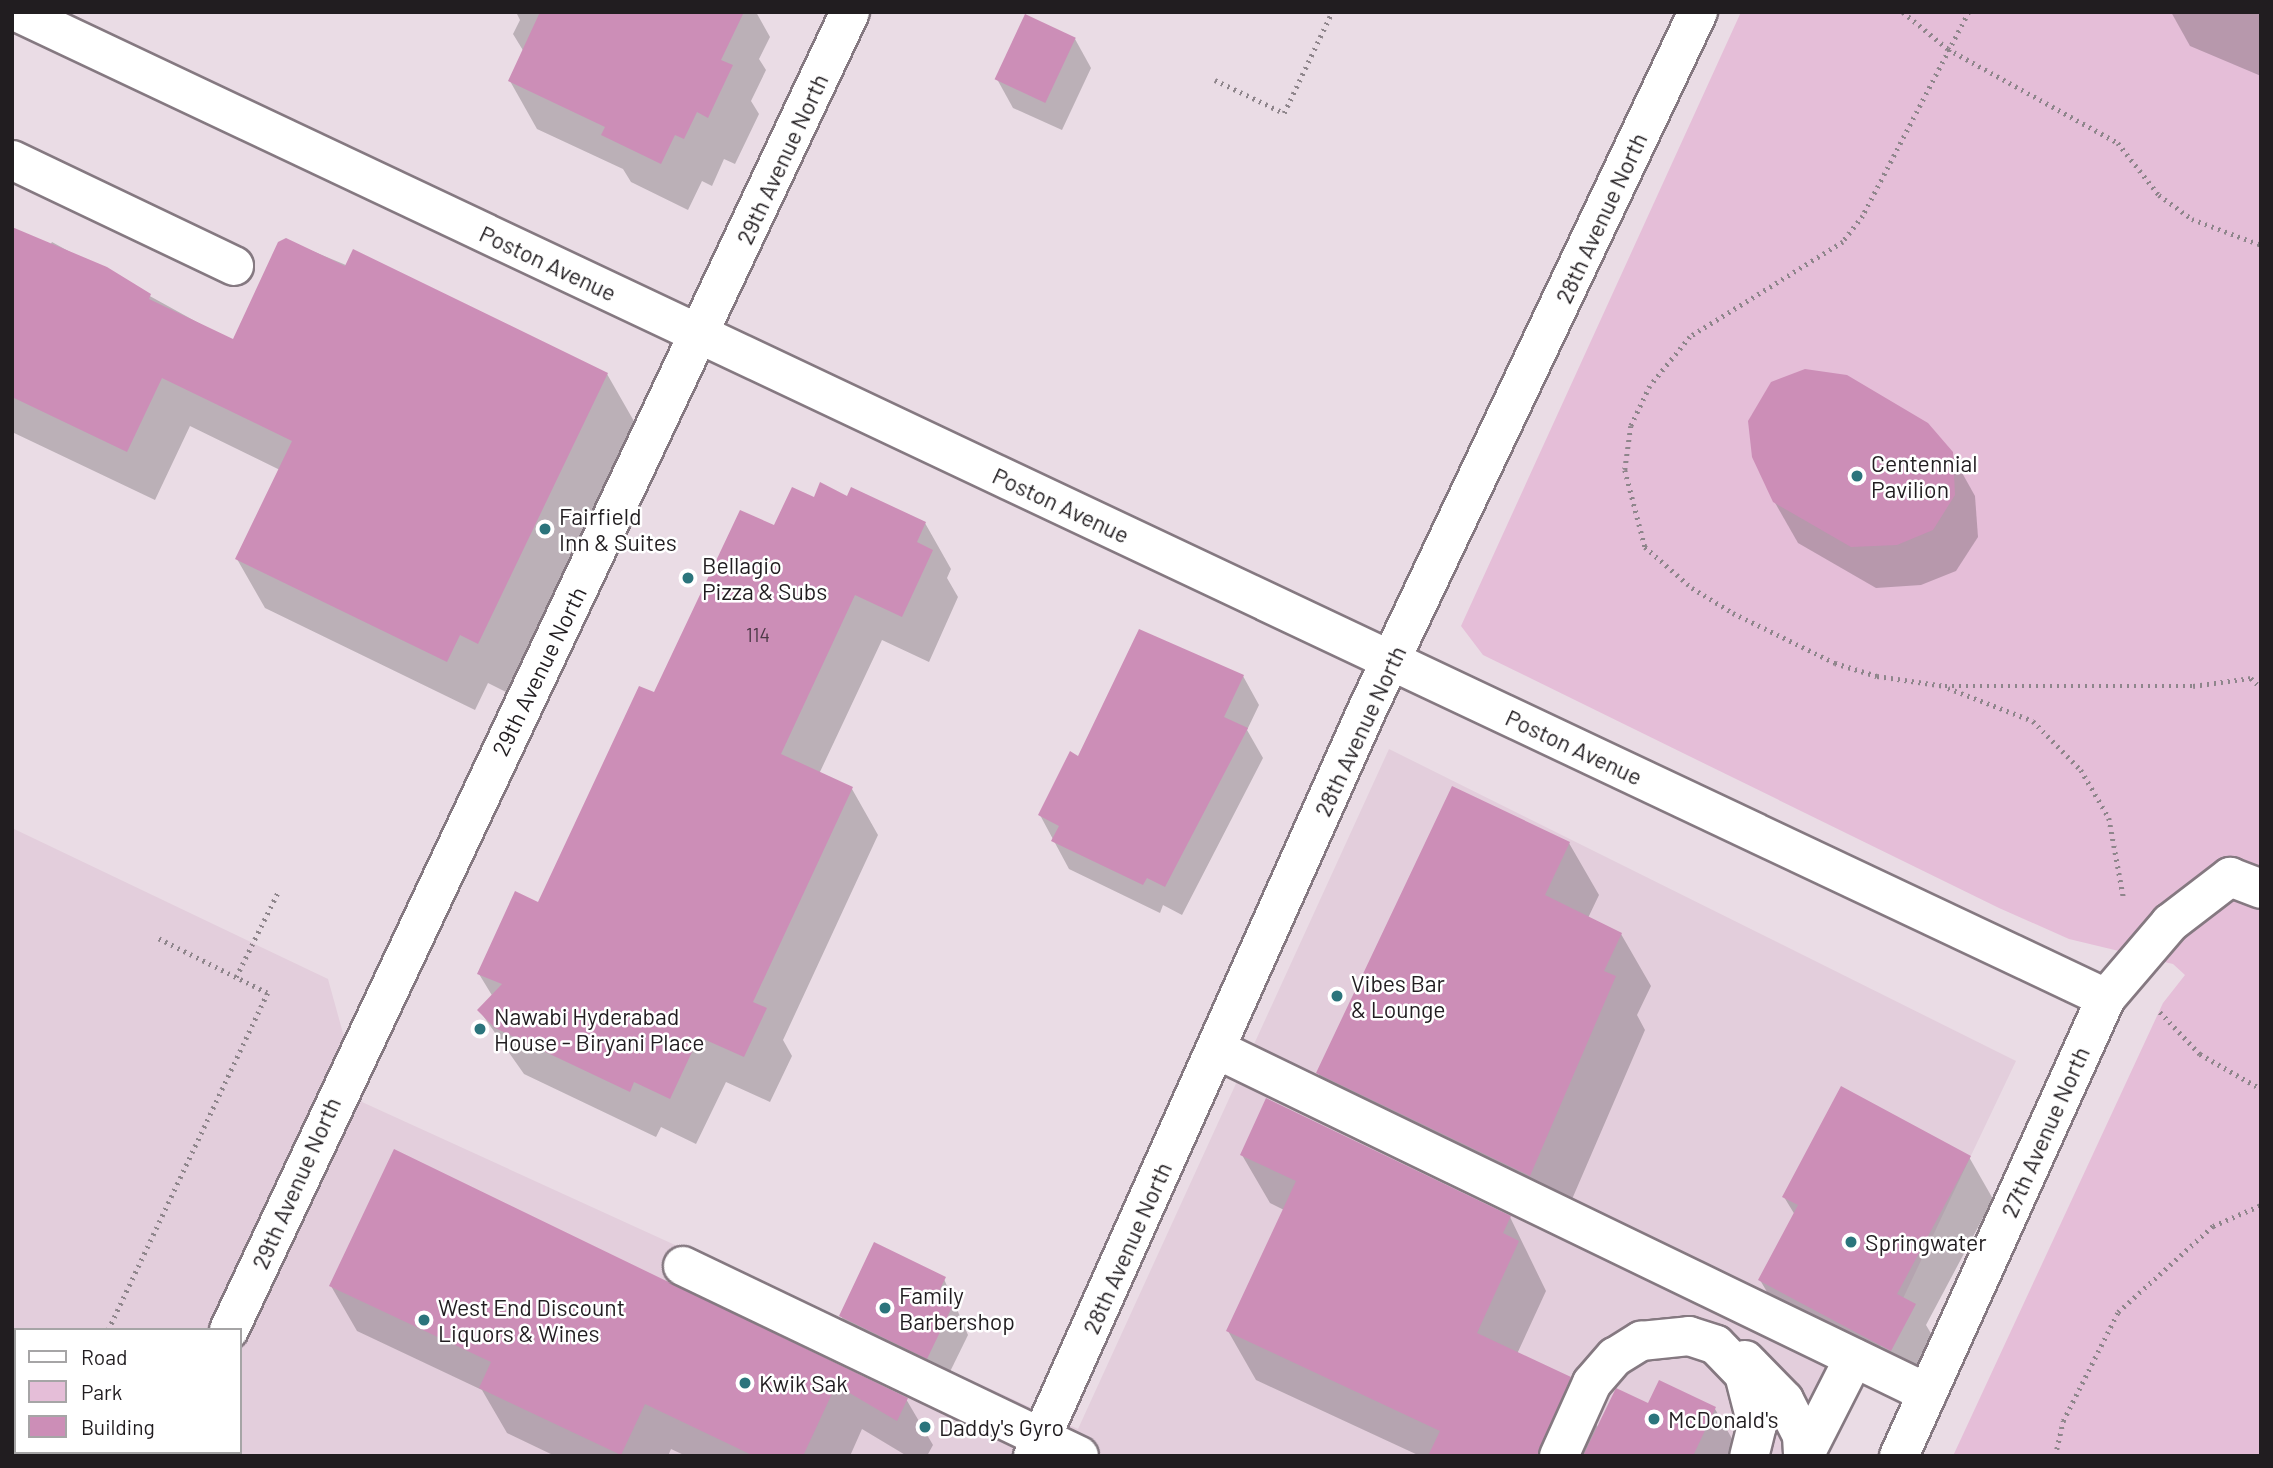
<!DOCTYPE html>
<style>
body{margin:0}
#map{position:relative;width:2273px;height:1468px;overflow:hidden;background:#eadce5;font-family:Barlow,sans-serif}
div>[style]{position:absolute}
.built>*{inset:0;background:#e3cedc}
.green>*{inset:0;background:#e5bed8}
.shadow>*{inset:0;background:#0003}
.building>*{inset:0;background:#cc8eb7;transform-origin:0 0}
.path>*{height:4.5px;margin-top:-2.25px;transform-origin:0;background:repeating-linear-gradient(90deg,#8e858b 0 2px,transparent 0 7px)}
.roads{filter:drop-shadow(2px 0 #857981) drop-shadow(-2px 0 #857981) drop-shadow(0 2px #857981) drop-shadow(0 -2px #857981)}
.minor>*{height:38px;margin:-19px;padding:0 19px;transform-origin:19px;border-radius:19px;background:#fff}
.dots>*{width:19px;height:19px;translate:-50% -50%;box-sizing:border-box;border:4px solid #fff;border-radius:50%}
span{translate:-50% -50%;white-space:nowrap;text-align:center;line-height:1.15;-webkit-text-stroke:5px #fff;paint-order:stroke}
.number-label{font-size:19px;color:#4c3946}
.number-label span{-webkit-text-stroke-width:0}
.street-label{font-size:23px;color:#211d20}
.poi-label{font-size:23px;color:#211d20}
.left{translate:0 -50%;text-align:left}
.frame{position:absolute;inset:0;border:14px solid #211d20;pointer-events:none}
.legend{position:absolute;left:14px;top:1328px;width:228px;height:126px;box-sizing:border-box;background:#fff;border:2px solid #a6a5a6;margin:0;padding:9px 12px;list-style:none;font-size:21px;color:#211d20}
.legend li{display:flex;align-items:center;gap:14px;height:35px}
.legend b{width:35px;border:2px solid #a6a5a6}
</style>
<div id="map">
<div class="built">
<div style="clip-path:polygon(evenodd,1389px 749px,2016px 1061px,1828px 1456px,12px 1456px,12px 828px,328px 979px,362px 1102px,1078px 1429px,1389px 749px,16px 1330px,240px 1330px,240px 1452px,16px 1452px,16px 1330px)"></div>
</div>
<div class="green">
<div style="clip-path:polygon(1741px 12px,2261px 12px,2261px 1456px,1953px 1456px,2163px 1003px,2185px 975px,2173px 964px,2069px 939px,1999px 908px,1483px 655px,1461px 626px)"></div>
</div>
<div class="shadow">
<div style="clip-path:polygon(516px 12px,756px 12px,770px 37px,759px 59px,766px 70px,751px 101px,759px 114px,735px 164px,724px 159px,712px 186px,702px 181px,688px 210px,631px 182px,623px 169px,537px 129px,510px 81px,524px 52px,513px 34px,520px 20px)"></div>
<div style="clip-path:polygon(2171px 12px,2261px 12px,2261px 76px,2190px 46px)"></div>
<div style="clip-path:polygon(1075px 39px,1091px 68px,1062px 130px,1013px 108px,997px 79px)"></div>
<div style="clip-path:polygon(12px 232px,49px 247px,52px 242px,233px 342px,286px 240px,607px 374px,635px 423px,506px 692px,488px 683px,475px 710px,265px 608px,237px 559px,280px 470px,190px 426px,155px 500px,12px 432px)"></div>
<div style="clip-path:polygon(1951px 453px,1975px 496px,1978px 537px,1956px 571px,1921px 585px,1876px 588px,1798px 543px,1774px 501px)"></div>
<div style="clip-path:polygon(848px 498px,925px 523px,951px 569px,947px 578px,958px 597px,929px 662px,882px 640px,819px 774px,852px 789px,878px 835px,783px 1040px,792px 1056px,770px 1102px,726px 1082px,696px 1144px,661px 1127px,656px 1137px,524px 1074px,479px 1010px,493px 997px,479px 974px,539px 904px,654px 695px,775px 528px,815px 499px)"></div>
<div style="clip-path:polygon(1243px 676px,1259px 705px,1247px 730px,1263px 758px,1182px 915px,1163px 905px,1160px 913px,1069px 869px,1040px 815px,1079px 758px)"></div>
<div style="clip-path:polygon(1569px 843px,1599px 895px,1588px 918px,1621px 934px,1651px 986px,1637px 1015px,1645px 1030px,1560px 1227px,1348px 1125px,1318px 1073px)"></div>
<div style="clip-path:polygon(394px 1151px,906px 1399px,933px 1445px,927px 1456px,907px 1456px,862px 1429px,850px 1456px,686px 1456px,671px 1449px,668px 1456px,555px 1456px,507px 1433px,482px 1390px,357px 1331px,331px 1286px)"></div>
<div style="clip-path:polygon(1242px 1155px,1510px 1217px,1546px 1291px,1517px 1354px,1569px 1378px,1599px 1429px,1649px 1405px,1660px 1382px,1715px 1409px,1742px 1456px,1420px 1456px,1256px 1380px,1228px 1331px,1284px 1210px,1270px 1203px)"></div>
<div style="clip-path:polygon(1969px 1157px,1993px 1199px,1926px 1325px,1939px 1347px,1915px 1391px,1784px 1321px,1760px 1280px,1795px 1215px,1784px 1197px)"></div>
<div style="clip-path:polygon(944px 1279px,968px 1335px,943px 1386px,857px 1345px,841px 1316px)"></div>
</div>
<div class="building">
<div style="clip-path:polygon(540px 12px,744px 12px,721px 60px,733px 65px,708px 118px,697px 112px,684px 139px,675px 135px,661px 164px,601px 135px,605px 127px,508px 81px)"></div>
<div style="left:1025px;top:14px;width:56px;height:72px;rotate:25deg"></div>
<div style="clip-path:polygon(12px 227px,107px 267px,151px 294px,149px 299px,233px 339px,278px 242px,286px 238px,345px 266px,353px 249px,608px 373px,478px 644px,460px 635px,447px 662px,235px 559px,292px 441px,162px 378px,127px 452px,12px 397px)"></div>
<div style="clip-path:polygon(1805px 369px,1847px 375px,1928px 423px,1953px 452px,1955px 495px,1933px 530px,1897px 545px,1851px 547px,1773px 502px,1752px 457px,1748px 421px,1771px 382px)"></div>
<div style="clip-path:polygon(820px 482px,847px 496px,851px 487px,926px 522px,917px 542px,933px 550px,902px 617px,855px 595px,781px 754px,853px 787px,753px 1002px,767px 1008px,744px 1057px,699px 1037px,670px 1099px,634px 1082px,630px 1092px,495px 1028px,477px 1010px,502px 984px,477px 974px,515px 891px,538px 902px,639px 686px,654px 692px,740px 510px,774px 525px,792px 487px,814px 497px)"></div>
<div style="clip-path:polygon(1139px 629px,1244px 675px,1224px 717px,1248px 728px,1165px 887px,1147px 878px,1143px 885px,1051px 841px,1059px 826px,1038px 815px,1070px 751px,1078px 756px)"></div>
<div style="clip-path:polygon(1452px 786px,1570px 842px,1545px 895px,1622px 933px,1604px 971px,1616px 976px,1530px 1176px,1316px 1073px)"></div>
<div style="clip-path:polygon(1841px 1086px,1971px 1156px,1897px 1294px,1916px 1304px,1891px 1351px,1758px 1280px,1798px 1205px,1782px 1197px)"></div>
<div style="clip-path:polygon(1266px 1098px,1511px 1216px,1503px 1233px,1519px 1241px,1477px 1333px,1571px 1377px,1538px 1456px,1428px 1456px,1440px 1431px,1226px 1331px,1296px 1181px,1240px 1155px)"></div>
<div style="clip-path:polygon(394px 1149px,908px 1398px,897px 1421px,836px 1385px,803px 1456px,754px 1456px,645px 1404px,621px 1455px,479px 1388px,491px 1362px,329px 1286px)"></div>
<div style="clip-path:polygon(874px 1242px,946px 1277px,936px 1297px,953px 1305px,927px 1359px,839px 1316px)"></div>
<div style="clip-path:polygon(1659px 1380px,1716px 1407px,1693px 1456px,1583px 1456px,1616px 1388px,1648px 1403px)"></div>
</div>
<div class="path">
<div style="left:1903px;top:12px;width:58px;rotate:39.4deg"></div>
<div style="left:1948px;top:49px;width:194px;rotate:28.9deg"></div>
<div style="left:2118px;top:143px;width:66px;rotate:51.7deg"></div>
<div style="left:2159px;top:195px;width:41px;rotate:36deg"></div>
<div style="left:2192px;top:219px;width:74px;rotate:20.6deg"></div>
<div style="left:1969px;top:12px;width:230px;rotate:117.5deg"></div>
<div style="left:1863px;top:216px;width:33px;rotate:128deg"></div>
<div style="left:1843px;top:242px;width:180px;rotate:148.2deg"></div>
<div style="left:1690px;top:337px;width:63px;rotate:129.2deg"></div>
<div style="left:1650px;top:386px;width:44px;rotate:115.4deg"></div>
<div style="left:1631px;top:426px;width:44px;rotate:97.8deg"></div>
<div style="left:1625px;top:470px;width:80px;rotate:75.4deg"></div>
<div style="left:1645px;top:547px;width:62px;rotate:41.1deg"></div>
<div style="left:1692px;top:588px;width:48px;rotate:31.4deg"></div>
<div style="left:1733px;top:613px;width:114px;rotate:26.1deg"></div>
<div style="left:1835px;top:663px;width:44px;rotate:17.2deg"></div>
<div style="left:1877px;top:676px;width:69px;rotate:8.4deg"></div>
<div style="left:1945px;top:686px;width:248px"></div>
<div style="left:2193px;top:686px;width:59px;rotate:-7.9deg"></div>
<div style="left:2251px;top:678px;width:14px;rotate:45deg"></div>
<div style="left:1215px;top:80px;width:76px;rotate:25.6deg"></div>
<div style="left:1284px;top:113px;width:112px;rotate:-64.6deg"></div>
<div style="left:1948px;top:688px;width:91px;rotate:21.2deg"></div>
<div style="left:2033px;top:721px;width:69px;rotate:45.6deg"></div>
<div style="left:2081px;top:770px;width:56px;rotate:59.7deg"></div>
<div style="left:2109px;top:818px;width:83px;rotate:79.6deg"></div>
<div style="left:236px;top:977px;width:95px;rotate:-63.7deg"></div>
<div style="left:2160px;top:1012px;width:58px;rotate:46.4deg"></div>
<div style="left:2200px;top:1054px;width:70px;rotate:29.8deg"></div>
<div style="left:108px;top:1330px;width:373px;rotate:-64.7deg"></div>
<div style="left:267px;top:993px;width:123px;rotate:-153.4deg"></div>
<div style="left:2055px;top:1456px;width:36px;rotate:-77deg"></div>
<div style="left:2063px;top:1421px;width:122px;rotate:-63.2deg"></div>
<div style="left:2118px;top:1312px;width:128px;rotate:-42.2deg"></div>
<div style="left:2213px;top:1226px;width:52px;rotate:-23.6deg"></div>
</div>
<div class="roads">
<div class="minor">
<div style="left:17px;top:12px;width:2310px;rotate:25.27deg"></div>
<div style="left:12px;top:160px;width:246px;rotate:25.5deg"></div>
<div style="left:1218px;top:1050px;width:788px;rotate:25.82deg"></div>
<div style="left:683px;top:1266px;width:439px;rotate:25.6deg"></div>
<div style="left:229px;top:1330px;width:1457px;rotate:-64.77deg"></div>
<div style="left:1745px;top:1360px;width:56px;rotate:45.7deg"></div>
<div style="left:1784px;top:1400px;width:39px;rotate:63deg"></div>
<div style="left:1802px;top:1435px;width:21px;rotate:87deg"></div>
<div style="left:171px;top:1456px;width:4px;rotate:-63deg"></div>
<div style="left:1033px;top:1456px;width:817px;rotate:-65.88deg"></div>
<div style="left:1367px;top:710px;width:773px;rotate:-64.63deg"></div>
<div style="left:1559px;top:1456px;width:80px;rotate:-65.7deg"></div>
<div style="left:1592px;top:1383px;width:35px;rotate:-49deg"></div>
<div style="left:1615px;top:1357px;width:31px;rotate:-32deg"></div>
<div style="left:1641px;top:1341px;width:48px;rotate:-5.9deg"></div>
<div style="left:1689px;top:1336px;width:28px;rotate:18deg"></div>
<div style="left:1716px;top:1345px;width:40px;rotate:46deg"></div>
<div style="left:1744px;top:1374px;width:53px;rotate:75.7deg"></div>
<div style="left:1757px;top:1425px;width:32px;rotate:104deg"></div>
<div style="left:1804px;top:1456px;width:110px;rotate:-63deg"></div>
<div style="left:1899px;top:1456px;width:503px;rotate:-65.68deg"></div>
<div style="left:2106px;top:998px;width:99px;rotate:-49.5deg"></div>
<div style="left:2170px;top:923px;width:76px;rotate:-37.5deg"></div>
<div style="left:2230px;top:877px;width:33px;rotate:21deg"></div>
</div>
</div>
<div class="dots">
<div style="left:1857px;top:476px;background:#2b747c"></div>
<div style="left:545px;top:529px;background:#2b747c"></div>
<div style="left:688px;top:578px;background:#2b747c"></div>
<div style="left:1337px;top:996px;background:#2b747c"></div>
<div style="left:480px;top:1029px;background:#2b747c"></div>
<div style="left:1851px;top:1242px;background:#2b747c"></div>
<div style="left:885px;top:1308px;background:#2b747c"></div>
<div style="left:424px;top:1320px;background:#2b747c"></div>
<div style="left:745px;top:1383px;background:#2b747c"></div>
<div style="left:1654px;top:1419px;background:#2b747c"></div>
<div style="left:925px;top:1427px;background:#2b747c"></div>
</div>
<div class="number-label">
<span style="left:758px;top:635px">114</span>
</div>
<div class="street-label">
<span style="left:782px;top:159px;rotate:-65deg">29th Avenue North</span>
<span style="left:1601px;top:218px;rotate:-65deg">28th Avenue North</span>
<span style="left:548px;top:263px;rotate:25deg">Poston Avenue</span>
<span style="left:1061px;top:505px;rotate:25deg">Poston Avenue</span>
<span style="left:539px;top:671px;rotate:-64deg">29th Avenue North</span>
<span style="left:1360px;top:731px;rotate:-65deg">28th Avenue North</span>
<span style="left:1574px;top:747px;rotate:25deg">Poston Avenue</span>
<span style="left:2045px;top:1132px;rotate:-66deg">27th Avenue North</span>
<span style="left:296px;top:1183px;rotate:-66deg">29th Avenue North</span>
<span style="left:1127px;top:1248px;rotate:-66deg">28th Avenue North</span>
</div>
<div class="poi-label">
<span class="left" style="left:1871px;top:476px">Centennial<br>Pavilion</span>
<span class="left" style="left:559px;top:529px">Fairfield<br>Inn &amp; Suites</span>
<span class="left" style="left:702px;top:578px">Bellagio<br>Pizza &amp; Subs</span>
<span class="left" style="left:1351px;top:996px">Vibes Bar<br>&amp; Lounge</span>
<span class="left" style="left:494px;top:1029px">Nawabi Hyderabad<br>House - Biryani Place</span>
<span class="left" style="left:1865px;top:1242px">Springwater</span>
<span class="left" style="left:899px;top:1308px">Family<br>Barbershop</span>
<span class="left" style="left:438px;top:1320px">West End Discount<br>Liquors &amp; Wines</span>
<span class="left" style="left:759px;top:1383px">Kwik Sak</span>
<span class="left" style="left:1668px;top:1419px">McDonald's</span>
<span class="left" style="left:939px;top:1427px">Daddy's Gyro</span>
</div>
<div class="frame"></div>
<ul class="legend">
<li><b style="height:9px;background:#fff"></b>Road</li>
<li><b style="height:19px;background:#e5bed8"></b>Park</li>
<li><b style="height:19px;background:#cc8eb7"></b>Building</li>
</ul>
</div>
